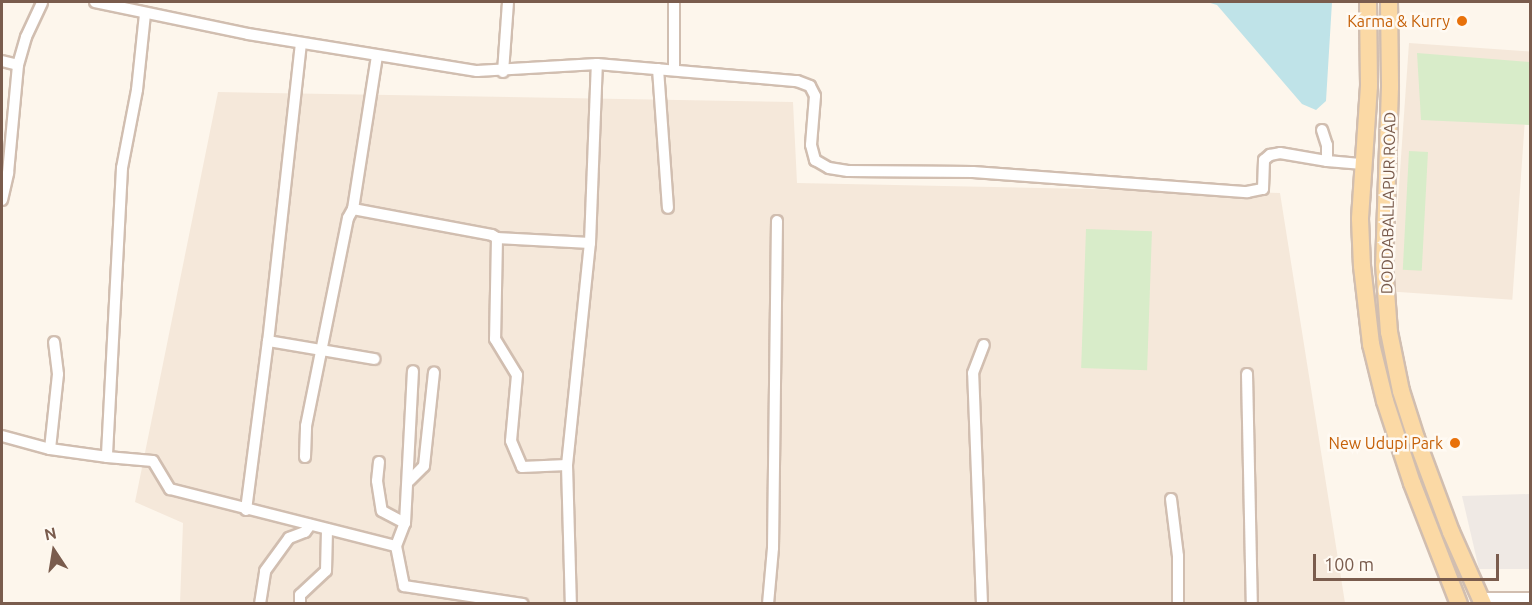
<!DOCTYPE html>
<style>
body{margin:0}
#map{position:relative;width:1532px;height:605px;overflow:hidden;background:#fdf6ec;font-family:Ubuntu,sans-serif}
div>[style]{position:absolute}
.residential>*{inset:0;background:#f5e8da;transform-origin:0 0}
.industrial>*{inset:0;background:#efe9e4}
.green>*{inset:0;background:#d8ecc9;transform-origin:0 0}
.water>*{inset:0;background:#bfe3e8}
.roads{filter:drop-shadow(2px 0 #d1beb0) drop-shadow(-2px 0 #d1beb0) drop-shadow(0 2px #d1beb0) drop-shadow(0 -2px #d1beb0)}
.minor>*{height:10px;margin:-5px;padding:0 5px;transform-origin:5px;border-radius:5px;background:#fff}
.primary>*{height:16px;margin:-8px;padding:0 8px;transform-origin:8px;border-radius:8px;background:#fbd9a5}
.dots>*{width:16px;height:16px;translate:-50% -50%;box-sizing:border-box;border:3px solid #fffaf3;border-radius:50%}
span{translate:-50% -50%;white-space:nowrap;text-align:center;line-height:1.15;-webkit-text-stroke:5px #fffaf3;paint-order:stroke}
.food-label{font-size:16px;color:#c56008}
.right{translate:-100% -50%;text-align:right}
.street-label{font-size:16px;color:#7a5c4d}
.frame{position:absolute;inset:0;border:3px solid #7a5c4d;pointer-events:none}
.north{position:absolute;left:24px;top:521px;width:60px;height:60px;-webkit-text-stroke:4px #fffaf3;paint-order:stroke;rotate:348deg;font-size:16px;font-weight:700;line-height:24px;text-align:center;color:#7a5c4d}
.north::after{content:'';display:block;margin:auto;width:21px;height:27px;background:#7a5c4d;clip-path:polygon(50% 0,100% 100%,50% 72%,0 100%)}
.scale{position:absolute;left:1313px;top:554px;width:186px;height:27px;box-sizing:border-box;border:3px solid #7a5c4d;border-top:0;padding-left:8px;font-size:18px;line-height:21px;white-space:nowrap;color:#7a5c4d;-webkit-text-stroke:4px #fffaf3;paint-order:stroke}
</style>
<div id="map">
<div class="residential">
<div style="left:1409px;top:43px;width:121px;height:249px;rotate:4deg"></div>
<div style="clip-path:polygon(218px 92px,793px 102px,797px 183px,1280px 193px,1345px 603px,180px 603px,183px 523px,135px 502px)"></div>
</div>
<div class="industrial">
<div style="clip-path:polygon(1530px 494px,1530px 569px,1479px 569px,1462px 496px)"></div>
</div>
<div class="green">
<div style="clip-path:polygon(1417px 53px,1530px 62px,1530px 125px,1421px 120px)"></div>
<div style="left:1409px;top:151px;width:19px;height:119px;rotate:3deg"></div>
<div style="left:1086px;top:229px;width:66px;height:139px;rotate:2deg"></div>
</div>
<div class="water">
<div style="clip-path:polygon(1207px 2px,1332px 2px,1326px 101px,1316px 110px,1302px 104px,1217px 5px)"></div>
</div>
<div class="roads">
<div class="minor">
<div style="left:95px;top:2px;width:156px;rotate:11.8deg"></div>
<div style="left:248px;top:34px;width:232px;rotate:9.2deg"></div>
<div style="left:477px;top:71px;width:120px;rotate:-3.3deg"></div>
<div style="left:597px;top:64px;width:201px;rotate:4.9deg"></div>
<div style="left:797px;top:81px;width:14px;rotate:21deg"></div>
<div style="left:810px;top:86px;width:11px;rotate:63deg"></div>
<div style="left:815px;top:96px;width:49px;rotate:94.7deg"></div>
<div style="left:811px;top:145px;width:16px;rotate:75deg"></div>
<div style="left:815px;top:160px;width:16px;rotate:30deg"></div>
<div style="left:829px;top:168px;width:19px;rotate:9deg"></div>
<div style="left:848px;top:171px;width:125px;rotate:0.5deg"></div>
<div style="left:973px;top:172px;width:275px;rotate:4.2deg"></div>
<div style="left:1247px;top:192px;width:16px;rotate:-11deg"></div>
<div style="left:1263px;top:189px;width:29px;rotate:-88deg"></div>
<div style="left:1264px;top:160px;width:8px;rotate:-40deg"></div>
<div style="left:1270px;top:155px;width:10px;rotate:-11deg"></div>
<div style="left:1280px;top:153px;width:48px;rotate:9.7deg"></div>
<div style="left:1327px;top:161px;width:36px;rotate:5deg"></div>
<div style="left:145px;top:14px;width:76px;rotate:96deg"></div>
<div style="left:137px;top:90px;width:79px;rotate:100.9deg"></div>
<div style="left:122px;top:168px;width:289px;rotate:93deg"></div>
<div style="left:107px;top:457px;width:46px;rotate:5deg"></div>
<div style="left:153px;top:461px;width:33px;rotate:59deg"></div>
<div style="left:170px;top:489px;width:233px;rotate:14.2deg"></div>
<div style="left:396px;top:546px;width:41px;rotate:78.7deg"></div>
<div style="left:404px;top:586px;width:120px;rotate:8.6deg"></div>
<div style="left:301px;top:43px;width:300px;rotate:96.3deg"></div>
<div style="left:268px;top:341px;width:108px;rotate:9.6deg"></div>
<div style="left:2px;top:61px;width:16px;rotate:14deg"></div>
<div style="left:18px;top:65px;width:29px;rotate:-74deg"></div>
<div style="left:26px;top:37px;width:38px;rotate:-65deg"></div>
<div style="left:658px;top:69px;width:139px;rotate:85.9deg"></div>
<div style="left:674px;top:70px;width:68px;rotate:-90deg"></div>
<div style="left:503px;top:72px;width:70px;rotate:-85.9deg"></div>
<div style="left:1322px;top:130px;width:16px;rotate:72deg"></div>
<div style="left:1327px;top:145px;width:16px;rotate:90deg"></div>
<div style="left:2px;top:200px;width:28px;rotate:-77deg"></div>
<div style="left:8px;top:173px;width:108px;rotate:-84.7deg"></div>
<div style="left:353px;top:209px;width:141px;rotate:10.6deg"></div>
<div style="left:492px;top:235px;width:6px;rotate:31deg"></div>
<div style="left:497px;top:238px;width:101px;rotate:91.1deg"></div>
<div style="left:495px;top:339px;width:42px;rotate:58.6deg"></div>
<div style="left:517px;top:375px;width:66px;rotate:95.2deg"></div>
<div style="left:511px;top:441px;width:28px;rotate:67deg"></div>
<div style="left:522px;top:467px;width:45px;rotate:-2.5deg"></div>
<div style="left:567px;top:465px;width:223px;rotate:-84.1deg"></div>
<div style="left:590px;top:243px;width:179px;rotate:-87.8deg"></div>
<div style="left:497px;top:238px;width:93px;rotate:3.1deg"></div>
<div style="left:1247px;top:374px;width:230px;rotate:88.8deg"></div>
<div style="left:2px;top:436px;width:50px;rotate:15.2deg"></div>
<div style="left:50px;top:449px;width:58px;rotate:8deg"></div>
<div style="left:50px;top:449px;width:75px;rotate:-83.9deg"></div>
<div style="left:58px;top:374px;width:32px;rotate:-97deg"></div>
<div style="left:305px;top:457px;width:31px;rotate:-88deg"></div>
<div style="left:306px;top:426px;width:212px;rotate:-78.6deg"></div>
<div style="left:348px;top:218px;width:10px;rotate:-61deg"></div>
<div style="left:353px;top:209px;width:155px;rotate:-81.1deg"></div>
<div style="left:379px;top:462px;width:19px;rotate:96deg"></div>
<div style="left:377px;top:481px;width:30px;rotate:81deg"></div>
<div style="left:382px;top:511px;width:26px;rotate:28deg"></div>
<div style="left:567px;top:465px;width:139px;rotate:88.4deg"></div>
<div style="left:409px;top:481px;width:21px;rotate:-45deg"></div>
<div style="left:424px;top:466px;width:94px;rotate:-83.9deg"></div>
<div style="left:1171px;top:499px;width:57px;rotate:83deg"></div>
<div style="left:1178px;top:556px;width:48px;rotate:90deg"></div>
<div style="left:246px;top:510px;width:170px;rotate:-82.6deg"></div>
<div style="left:396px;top:546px;width:25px;rotate:-69deg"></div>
<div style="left:405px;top:523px;width:152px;rotate:-87deg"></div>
<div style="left:1480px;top:598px;width:50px"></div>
<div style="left:260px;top:604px;width:33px;rotate:-81deg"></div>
<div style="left:265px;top:571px;width:41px;rotate:-54deg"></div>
<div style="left:289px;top:538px;width:17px;rotate:-21deg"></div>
<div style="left:305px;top:532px;width:9px;rotate:-54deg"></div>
<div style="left:300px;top:604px;width:9px;rotate:-90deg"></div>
<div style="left:300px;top:595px;width:35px;rotate:-43deg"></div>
<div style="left:326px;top:571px;width:42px;rotate:-88.6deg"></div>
<div style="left:768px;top:604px;width:56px;rotate:-84.9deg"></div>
<div style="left:773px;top:548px;width:327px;rotate:-89.3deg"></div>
<div style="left:982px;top:604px;width:231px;rotate:-92.2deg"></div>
<div style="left:973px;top:373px;width:30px;rotate:-69deg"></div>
</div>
<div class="primary">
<div style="left:1368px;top:2px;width:84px;rotate:89.3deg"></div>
<div style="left:1369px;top:86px;width:133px;rotate:93.9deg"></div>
<div style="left:1360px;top:219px;width:47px;rotate:87.6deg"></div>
<div style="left:1362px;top:266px;width:79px;rotate:83.4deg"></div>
<div style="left:1371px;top:344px;width:59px;rotate:76.2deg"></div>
<div style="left:1385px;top:401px;width:86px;rotate:71.8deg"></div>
<div style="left:1412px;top:483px;width:130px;rotate:68.8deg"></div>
<div style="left:1389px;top:2px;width:85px;rotate:89.3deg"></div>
<div style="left:1390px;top:87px;width:177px;rotate:91.9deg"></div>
<div style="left:1384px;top:264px;width:68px;rotate:85.8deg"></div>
<div style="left:1389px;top:332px;width:60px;rotate:78.5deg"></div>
<div style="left:1401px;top:391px;width:49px;rotate:72.3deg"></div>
<div style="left:1416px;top:438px;width:100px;rotate:69.6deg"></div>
<div style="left:1451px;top:532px;width:79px;rotate:66deg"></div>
</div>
</div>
<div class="dots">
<div style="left:1462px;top:21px;background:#e8710a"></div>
<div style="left:1455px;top:443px;background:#e8710a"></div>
</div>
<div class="food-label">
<span class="right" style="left:1450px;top:21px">Karma &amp; Kurry</span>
<span class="right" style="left:1443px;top:443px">New Udupi Park</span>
</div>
<div class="street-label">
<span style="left:1388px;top:203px;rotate:-89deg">DODDABALLAPUR ROAD</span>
</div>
<div class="frame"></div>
<div class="north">N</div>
<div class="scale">100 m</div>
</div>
